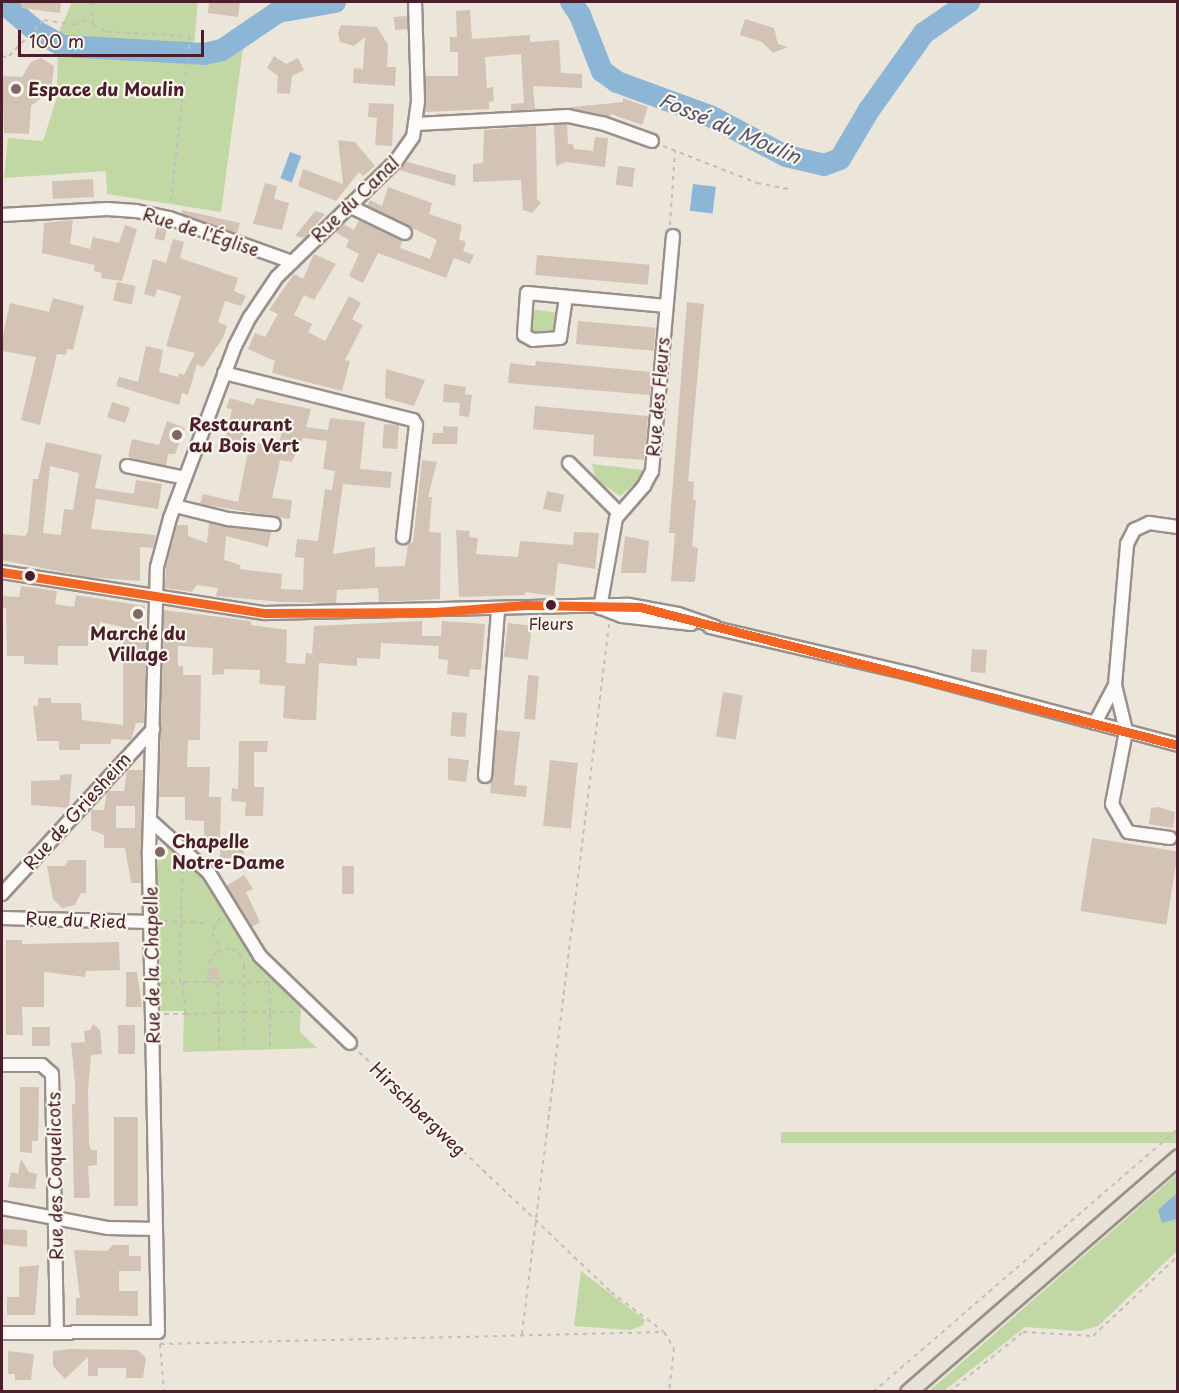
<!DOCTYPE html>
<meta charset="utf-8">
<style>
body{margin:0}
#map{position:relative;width:1179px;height:1393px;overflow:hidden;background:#ebe6d9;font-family:"Playpen Sans",sans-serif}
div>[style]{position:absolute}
.green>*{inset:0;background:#c1d8a4;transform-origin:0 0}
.water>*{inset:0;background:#8db5d6;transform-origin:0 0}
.river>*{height:22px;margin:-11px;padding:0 11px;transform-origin:11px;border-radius:11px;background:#8db5d6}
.building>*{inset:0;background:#d2c3b5;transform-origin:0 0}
.path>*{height:2px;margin-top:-1px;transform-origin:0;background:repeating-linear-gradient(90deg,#c3bdbc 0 4.5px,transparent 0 9px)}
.roads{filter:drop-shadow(2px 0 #9a908b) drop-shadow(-2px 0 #9a908b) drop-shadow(0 2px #9a908b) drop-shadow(0 -2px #9a908b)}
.minor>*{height:12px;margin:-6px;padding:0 6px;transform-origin:6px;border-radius:6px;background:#fcfbf9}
.major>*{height:15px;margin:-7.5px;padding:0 7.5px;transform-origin:7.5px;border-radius:7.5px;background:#e8e2d6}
.bus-1>*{height:9px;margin:-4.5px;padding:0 4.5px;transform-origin:4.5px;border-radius:4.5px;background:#f26522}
.dots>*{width:16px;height:16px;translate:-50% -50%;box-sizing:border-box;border:3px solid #fbf7ec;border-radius:50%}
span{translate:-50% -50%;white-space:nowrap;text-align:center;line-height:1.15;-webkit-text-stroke:4.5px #fbf7ec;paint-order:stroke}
.bus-label{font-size:16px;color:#4a1f2b}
.poi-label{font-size:18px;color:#4a1f2b;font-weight:700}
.left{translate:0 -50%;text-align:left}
.street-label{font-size:18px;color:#4a1f2b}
.water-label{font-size:20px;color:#55536f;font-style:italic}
.frame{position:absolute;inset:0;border:3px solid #4a1f2b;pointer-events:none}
.scale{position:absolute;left:18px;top:30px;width:186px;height:27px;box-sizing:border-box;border:3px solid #4a1f2b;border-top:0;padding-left:8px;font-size:18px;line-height:21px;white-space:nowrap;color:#4a1f2b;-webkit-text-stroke:4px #fbf7ec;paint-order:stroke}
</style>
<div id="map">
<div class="green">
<div style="clip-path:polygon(72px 2px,198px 2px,194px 44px,243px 48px,221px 212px,107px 194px,106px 171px,4px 178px,8px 138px,43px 141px,57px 97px,58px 34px)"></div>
<div style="clip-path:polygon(531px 309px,559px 313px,557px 333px,531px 335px)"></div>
<div style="clip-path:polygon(592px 464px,643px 470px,639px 480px,620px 496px,596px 480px)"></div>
<div style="clip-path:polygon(165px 845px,170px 845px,201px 872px,254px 962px,301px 1007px,300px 1032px,317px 1048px,183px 1052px,184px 1011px,159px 1011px,155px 858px,165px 858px)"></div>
<div style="left:1177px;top:1132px;width:11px;height:396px;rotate:90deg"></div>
<div style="clip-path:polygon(1177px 1174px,1177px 1251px,1098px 1326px,1080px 1331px,1025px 1327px,944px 1391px,928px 1392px)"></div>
<div style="clip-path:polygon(581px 1271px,645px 1320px,643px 1325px,630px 1330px,574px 1326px)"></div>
</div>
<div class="water">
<div style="left:290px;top:152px;width:12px;height:28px;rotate:20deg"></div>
<div style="left:693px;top:184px;width:23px;height:27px;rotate:7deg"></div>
<div style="clip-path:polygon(1177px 1193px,1177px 1219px,1162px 1223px,1158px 1210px)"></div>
</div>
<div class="river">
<div style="left:2px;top:2px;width:45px;rotate:40.5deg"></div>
<div style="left:36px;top:31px;width:31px;rotate:29deg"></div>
<div style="left:63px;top:46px;width:141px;rotate:3.2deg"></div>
<div style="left:204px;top:54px;width:18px;rotate:-13deg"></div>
<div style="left:222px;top:50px;width:68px;rotate:-34.2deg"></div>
<div style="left:278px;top:12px;width:58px;rotate:-10deg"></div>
<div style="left:571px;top:2px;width:16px;rotate:55deg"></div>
<div style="left:580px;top:15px;width:60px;rotate:68.6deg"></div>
<div style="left:602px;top:71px;width:19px;rotate:36deg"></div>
<div style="left:617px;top:82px;width:99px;rotate:20.1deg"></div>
<div style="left:710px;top:116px;width:86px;rotate:27.8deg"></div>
<div style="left:786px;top:156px;width:39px;rotate:13deg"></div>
<div style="left:824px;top:165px;width:17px;rotate:-21deg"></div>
<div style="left:840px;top:159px;width:57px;rotate:-59.4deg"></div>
<div style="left:869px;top:110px;width:95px;rotate:-54.5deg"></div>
<div style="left:924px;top:33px;width:55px;rotate:-34.6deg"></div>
</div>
<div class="building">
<div style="clip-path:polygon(22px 2px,61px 2px,60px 13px,21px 8px)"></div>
<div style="clip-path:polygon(209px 2px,240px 2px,238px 17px,208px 13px)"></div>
<div style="clip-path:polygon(470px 10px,472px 39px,530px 35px,530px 42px,559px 40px,561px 73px,582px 74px,582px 88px,533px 86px,535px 109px,511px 111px,511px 104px,524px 103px,521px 54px,485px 57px,487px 88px,493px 87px,494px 101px,489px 102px,489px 109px,425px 112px,425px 76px,458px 76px,458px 52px,450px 52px,450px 37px,457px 37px,456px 11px)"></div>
<div style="left:407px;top:16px;width:13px;height:13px;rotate:86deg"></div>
<div style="clip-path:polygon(745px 19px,774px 28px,778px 44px,788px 47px,773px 53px,762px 42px,740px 35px)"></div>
<div style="clip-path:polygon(341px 25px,377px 27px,388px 45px,387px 67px,396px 67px,395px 86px,353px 83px,354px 68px,363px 69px,365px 37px,354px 46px,340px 42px,338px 33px)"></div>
<div style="clip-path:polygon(274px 56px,286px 64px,298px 58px,304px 70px,292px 76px,290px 94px,277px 93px,278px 76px,267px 68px)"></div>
<div style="clip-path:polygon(41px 58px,54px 66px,51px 90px,31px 106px,29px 134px,4px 133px,2px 76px,22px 77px,31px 62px)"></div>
<div style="clip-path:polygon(623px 98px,648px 107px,642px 125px,611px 114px,610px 117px,569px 108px,553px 109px,623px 102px)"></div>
<div style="clip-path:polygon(369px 103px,394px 104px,392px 146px,375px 145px,377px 118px,368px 117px)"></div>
<div style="clip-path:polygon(567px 124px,568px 144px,573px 144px,574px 149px,593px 151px,595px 137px,608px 138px,605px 167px,566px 162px,556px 166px,554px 125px)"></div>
<div style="clip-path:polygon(536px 126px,537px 199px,541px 203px,532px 213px,523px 210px,521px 180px,473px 182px,473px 164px,483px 163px,484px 130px)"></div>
<div style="clip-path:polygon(338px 140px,355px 142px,375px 166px,363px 176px,359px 172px,336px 201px,298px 186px,303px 169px,343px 184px)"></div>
<div style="clip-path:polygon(407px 162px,456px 175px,455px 186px,399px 170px)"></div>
<div style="left:618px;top:166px;width:17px;height:19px;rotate:7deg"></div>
<div style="left:93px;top:179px;width:18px;height:41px;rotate:87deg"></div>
<div style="clip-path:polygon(265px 183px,277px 186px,274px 199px,289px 203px,282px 230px,253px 224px)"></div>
<div style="clip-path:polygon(388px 187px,432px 203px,429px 214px,462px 225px,459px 239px,466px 242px,463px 251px,474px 255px,470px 264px,454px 258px,446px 278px,378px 253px,363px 283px,349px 276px,359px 254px,346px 247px,349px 240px,335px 232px,344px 224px,354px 230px,359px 220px,402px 241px,400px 248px,430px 259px,437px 240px,367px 206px,370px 200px,382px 206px)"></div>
<div style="clip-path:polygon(182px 210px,240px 223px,237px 234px,181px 214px)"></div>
<div style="clip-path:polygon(315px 211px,325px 214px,305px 238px,295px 236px)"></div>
<div style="clip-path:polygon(73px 220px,70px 244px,90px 249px,93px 237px,119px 243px,125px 225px,137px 229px,122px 281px,101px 278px,102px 273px,94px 271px,95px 265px,42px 253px,44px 223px)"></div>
<div style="left:157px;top:226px;width:10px;height:13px;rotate:11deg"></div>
<div style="clip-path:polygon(173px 239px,184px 242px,180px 258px,238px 278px,234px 291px,246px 296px,241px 306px,225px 301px,218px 322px,227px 326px,223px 338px,203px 367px,197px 364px,188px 395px,182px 393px,179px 405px,116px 386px,119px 377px,138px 382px,146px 346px,163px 350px,159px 372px,178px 377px,179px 373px,184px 375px,195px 353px,166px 346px,181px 296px,157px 289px,155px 297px,144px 294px,153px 259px,166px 263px)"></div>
<div style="clip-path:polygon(314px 254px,336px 264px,314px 300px,304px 295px,294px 315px,312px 324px,308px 332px,325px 341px,349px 296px,361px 303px,352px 319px,363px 325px,345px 360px,350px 361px,342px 391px,272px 373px,275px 361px,248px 349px,255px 333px,265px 337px,278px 314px,269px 310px,294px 274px,303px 279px)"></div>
<div style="left:537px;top:255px;width:113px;height:20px;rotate:5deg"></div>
<div style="left:117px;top:282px;width:19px;height:19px;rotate:12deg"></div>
<div style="clip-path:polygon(53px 298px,84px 306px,73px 350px,67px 349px,66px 355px,57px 354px,40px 425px,21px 420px,36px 357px,2px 351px,2px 340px,10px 303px,49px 312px)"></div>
<div style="clip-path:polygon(687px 302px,704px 304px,688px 481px,694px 482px,693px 500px,696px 500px,692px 546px,698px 548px,695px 581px,692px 582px,671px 581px,675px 533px,669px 533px)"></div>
<div style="left:578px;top:321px;width:78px;height:23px;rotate:5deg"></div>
<div style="clip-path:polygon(536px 361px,652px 372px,650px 395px,508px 383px,510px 363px,535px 366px)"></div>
<div style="clip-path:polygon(386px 369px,425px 380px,414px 406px,385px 398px)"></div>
<div style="clip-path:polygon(444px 384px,466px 387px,465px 394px,472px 395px,469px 417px,459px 416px,460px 403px,443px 402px)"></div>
<div style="clip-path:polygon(230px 398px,254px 405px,256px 398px,311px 409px,306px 427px,328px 430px,330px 418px,365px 422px,360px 469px,392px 472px,390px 488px,343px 484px,333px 554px,375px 547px,375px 567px,405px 566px,408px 544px,413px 542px,422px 460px,437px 462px,428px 497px,432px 497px,429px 532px,441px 533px,440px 599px,379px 602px,378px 588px,337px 590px,336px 603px,280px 602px,216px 596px,218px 588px,197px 585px,192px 592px,165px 588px,166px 567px,177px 525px,188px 525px,188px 536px,207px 543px,209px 523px,271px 532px,268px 547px,226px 536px,224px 560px,241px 565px,239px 569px,282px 574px,281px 589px,303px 590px,304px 558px,295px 557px,297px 539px,318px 541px,325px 489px,332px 490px,335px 471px,323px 469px,327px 441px,303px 438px,292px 462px,280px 460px,272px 498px,292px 500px,290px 519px,200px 504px,203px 494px,238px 502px,250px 441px,277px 449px,283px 428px,248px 419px,242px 444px,225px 440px,232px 409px,226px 408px)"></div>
<div style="left:112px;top:402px;width:19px;height:16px;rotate:18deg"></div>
<div style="clip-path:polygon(535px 406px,648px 416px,644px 460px,593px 456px,594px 435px,533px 429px)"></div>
<div style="clip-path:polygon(167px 421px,185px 428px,175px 454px,168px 454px,166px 466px,128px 457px,132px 439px,159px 445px)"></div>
<div style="left:384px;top:424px;width:15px;height:24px;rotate:4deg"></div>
<div style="clip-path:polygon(443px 426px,458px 427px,457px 444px,432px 444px,433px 433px,443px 433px)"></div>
<div style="clip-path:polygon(evenodd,46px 442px,102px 455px,95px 488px,134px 494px,136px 480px,162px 484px,158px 509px,96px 499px,91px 529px,156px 535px,153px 548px,140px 547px,140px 581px,87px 577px,2px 560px,2px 534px,25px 536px,28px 531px,33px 479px,38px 479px,46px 442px,50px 466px,79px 473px,73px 510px,64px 509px,61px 535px,43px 533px,50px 466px)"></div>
<div style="left:547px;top:491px;width:18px;height:18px;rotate:13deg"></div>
<div style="clip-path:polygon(456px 530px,470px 531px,469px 537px,478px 538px,476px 554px,518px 557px,520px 541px,573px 545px,574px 532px,599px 533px,595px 569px,558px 563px,554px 596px,526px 592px,525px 595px,459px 597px)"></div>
<div style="clip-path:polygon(625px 536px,649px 541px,646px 573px,621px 573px)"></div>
<div style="clip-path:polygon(21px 586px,57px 591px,55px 604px,74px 607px,76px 595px,145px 606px,139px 638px,147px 638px,144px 723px,136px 723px,131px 740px,111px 739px,111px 744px,80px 744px,80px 750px,59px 750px,59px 741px,37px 741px,33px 706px,38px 706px,38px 698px,51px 698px,51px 703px,81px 703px,82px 720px,123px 725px,123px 627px,100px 622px,98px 632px,88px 630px,88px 646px,58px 646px,58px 665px,24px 664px,24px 656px,7px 656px,6px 608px,2px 607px,2px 596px,19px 597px)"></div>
<div style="clip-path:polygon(164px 610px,251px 621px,251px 625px,287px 630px,286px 663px,305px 664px,306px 653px,312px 654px,314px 626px,422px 621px,422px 636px,441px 636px,442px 621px,485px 624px,481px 670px,470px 669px,469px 677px,447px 674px,448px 660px,438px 659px,439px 646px,381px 643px,380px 659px,357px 658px,357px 666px,319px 663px,316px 720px,303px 720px,283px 718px,285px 686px,259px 684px,260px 670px,224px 669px,224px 674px,212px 675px,213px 648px,178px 646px,178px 666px,183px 666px,183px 675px,201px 675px,200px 740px,188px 740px,187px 767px,210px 767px,209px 797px,221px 797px,220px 845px,204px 844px,204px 821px,185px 820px,185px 797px,159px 797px)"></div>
<div style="left:508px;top:623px;width:24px;height:34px;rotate:7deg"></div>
<div style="left:972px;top:649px;width:15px;height:23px;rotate:4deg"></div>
<div style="left:528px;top:675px;width:11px;height:44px;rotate:5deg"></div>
<div style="left:723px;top:692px;width:20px;height:45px;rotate:9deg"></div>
<div style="left:452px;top:712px;width:15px;height:24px;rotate:4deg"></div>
<div style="clip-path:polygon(497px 730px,520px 732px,514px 785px,527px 786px,526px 797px,490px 793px)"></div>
<div style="clip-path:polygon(239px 741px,268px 741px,267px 752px,254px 752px,254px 787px,264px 787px,263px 816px,245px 816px,246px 802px,231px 801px,232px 788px,238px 789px)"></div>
<div style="clip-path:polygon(448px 758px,469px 760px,466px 782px,448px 780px)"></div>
<div style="left:550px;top:760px;width:28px;height:66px;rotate:6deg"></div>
<div style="clip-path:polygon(evenodd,127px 770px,143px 770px,141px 883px,131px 883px,125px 848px,104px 848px,104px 835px,91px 830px,91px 810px,104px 810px,107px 791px,124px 791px,127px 770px,116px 806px,135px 806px,135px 828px,116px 828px,116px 806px)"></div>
<div style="clip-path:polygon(72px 774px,69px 808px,31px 805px,31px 781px,60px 780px,60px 775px)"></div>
<div style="clip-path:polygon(1158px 807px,1175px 812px,1173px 828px,1149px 824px,1151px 808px)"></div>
<div style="left:1092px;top:838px;width:87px;height:74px;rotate:9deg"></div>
<div style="left:220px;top:839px;width:24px;height:19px"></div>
<div style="clip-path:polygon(68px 860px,86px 860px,86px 893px,81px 893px,75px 905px,62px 908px,53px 899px,47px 866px,65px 866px)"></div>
<div style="left:342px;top:866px;width:12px;height:28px"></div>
<div style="clip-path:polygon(244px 875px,253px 889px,246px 892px,260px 922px,252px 927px,226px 886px)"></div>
<div style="clip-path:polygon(6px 940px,22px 940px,22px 944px,119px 942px,120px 970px,86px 971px,85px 977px,44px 972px,44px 1007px,22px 1007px,23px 1035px,6px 1035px)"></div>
<div style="left:218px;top:967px;width:12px;height:10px;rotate:81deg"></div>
<div style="clip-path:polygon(126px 972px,137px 972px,142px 1007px,126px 1007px)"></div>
<div style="clip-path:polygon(93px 1024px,100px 1030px,102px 1054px,91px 1055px,88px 1092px,89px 1144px,91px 1150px,97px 1150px,97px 1165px,88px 1166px,90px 1198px,74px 1198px,72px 1104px,75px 1104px,75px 1082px,71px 1043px,85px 1042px,84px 1031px,90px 1030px)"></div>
<div style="left:118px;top:1025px;width:17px;height:29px"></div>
<div style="left:50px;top:1027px;width:19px;height:18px;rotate:90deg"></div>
<div style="clip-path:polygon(20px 1087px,39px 1087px,38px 1141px,32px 1141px,32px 1153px,20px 1152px)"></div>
<div style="left:114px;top:1117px;width:24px;height:89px"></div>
<div style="clip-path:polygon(21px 1159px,29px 1172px,37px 1174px,35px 1189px,8px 1187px,11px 1172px,18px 1174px)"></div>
<div style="clip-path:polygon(2px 1229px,27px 1230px,27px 1247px,2px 1244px)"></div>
<div style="clip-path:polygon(113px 1245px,129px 1245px,129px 1256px,141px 1256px,141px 1271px,119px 1271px,119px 1291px,138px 1291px,138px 1316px,76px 1315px,76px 1298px,80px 1298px,74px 1250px,107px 1251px)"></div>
<div style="clip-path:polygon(39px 1265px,35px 1315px,7px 1315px,7px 1297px,19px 1297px,19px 1267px)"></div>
<div style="clip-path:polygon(70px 1349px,138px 1350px,146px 1358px,143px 1378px,126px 1378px,126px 1368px,98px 1368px,98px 1376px,88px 1376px,88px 1357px,65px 1379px,53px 1366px,53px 1351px)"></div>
<div style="clip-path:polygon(8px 1351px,34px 1354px,31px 1380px,15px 1380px,15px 1374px,8px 1374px)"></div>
</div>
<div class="path">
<div style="left:91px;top:2px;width:23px;rotate:85deg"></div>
<div style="left:93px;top:25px;width:16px;rotate:27deg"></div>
<div style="left:107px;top:32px;width:83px;rotate:2.8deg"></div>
<div style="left:190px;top:36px;width:171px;rotate:96.7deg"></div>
<div style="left:2px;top:57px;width:7px;rotate:-8deg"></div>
<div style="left:9px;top:56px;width:50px;rotate:-45.8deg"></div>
<div style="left:44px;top:20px;width:30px;rotate:9deg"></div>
<div style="left:74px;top:25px;width:17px;rotate:-21deg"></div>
<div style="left:663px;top:146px;width:101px;rotate:21.5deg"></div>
<div style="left:757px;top:183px;width:32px;rotate:11deg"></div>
<div style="left:670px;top:225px;width:75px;rotate:-86.2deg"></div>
<div style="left:220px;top:918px;width:17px;rotate:118deg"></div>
<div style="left:212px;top:933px;width:17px;rotate:59deg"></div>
<div style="left:164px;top:921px;width:42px;rotate:2.7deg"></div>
<div style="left:180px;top:982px;width:117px;rotate:-89deg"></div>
<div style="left:208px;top:982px;width:19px;rotate:-87deg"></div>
<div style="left:209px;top:963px;width:14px;rotate:-56deg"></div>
<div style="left:217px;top:951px;width:14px;rotate:-12deg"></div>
<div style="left:231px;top:948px;width:11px;rotate:34deg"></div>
<div style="left:240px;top:954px;width:12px;rotate:70deg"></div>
<div style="left:244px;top:965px;width:82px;rotate:90deg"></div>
<div style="left:162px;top:983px;width:19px;rotate:-3deg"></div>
<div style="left:218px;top:983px;width:66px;rotate:89.1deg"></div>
<div style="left:164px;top:1014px;width:21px"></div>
<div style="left:270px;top:1046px;width:34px;rotate:-90deg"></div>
<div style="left:270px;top:1012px;width:30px;rotate:-92deg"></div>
<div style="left:269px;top:982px;width:86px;rotate:180deg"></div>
<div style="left:183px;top:982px;width:32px;rotate:86deg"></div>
<div style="left:185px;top:1014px;width:59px;rotate:-1.9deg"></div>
<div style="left:244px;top:1012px;width:55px"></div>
<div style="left:359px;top:1052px;width:348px;rotate:43.6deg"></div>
<div style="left:611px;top:1292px;width:66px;rotate:37deg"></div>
<div style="left:664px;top:1332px;width:19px;rotate:58deg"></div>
<div style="left:674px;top:1348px;width:44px;rotate:96.5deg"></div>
<div style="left:522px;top:1334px;width:715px;rotate:-83.01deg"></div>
<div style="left:160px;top:1344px;width:504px;rotate:-1.36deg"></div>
<div style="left:160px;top:1344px;width:48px;rotate:85.2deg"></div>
<div style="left:873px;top:1392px;width:403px;rotate:-40.8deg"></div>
<div style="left:949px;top:1392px;width:95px;rotate:-39deg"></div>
<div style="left:1023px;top:1332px;width:70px;rotate:3.3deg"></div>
<div style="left:1093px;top:1336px;width:117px;rotate:-43.3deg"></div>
</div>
<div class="roads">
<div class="minor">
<div style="left:416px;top:124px;width:152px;rotate:-3deg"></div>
<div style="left:568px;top:116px;width:35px;rotate:12deg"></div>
<div style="left:602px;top:123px;width:53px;rotate:19.8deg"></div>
<div style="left:349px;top:206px;width:62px;rotate:25.7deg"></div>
<div style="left:2px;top:215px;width:105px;rotate:-3.3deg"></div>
<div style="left:107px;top:209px;width:29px;rotate:4deg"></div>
<div style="left:136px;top:211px;width:34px;rotate:12deg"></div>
<div style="left:169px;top:218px;width:131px;rotate:19.7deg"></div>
<div style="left:566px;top:297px;width:41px;rotate:98.3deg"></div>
<div style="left:560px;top:338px;width:27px;rotate:176deg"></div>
<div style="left:533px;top:340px;width:10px;rotate:-151deg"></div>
<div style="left:524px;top:335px;width:42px;rotate:-85.9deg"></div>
<div style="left:527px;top:293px;width:140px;rotate:5.3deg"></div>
<div style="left:224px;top:373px;width:195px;rotate:14deg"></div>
<div style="left:413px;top:420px;width:6px;rotate:59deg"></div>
<div style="left:416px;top:425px;width:113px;rotate:96.6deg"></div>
<div style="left:569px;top:463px;width:69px;rotate:45deg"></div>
<div style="left:127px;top:466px;width:59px;rotate:11.7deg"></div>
<div style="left:175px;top:506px;width:55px;rotate:13.8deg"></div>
<div style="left:228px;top:519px;width:46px;rotate:6.2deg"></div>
<div style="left:2px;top:572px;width:266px;rotate:8.9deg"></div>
<div style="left:265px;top:613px;width:364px;rotate:-1.3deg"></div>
<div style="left:629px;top:605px;width:50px;rotate:10.4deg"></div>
<div style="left:678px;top:614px;width:39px;rotate:19deg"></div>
<div style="left:600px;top:608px;width:91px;rotate:-79.9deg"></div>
<div style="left:616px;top:518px;width:43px;rotate:-48.8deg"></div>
<div style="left:644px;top:486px;width:17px;rotate:-62deg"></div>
<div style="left:652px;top:471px;width:236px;rotate:-84.9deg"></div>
<div style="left:601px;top:608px;width:22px;rotate:21deg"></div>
<div style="left:622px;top:616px;width:70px;rotate:6.5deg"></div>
<div style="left:710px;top:627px;width:207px;rotate:13.1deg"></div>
<div style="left:912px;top:674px;width:275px;rotate:14.9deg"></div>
<div style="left:1095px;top:723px;width:43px;rotate:-62.2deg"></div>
<div style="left:485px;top:776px;width:168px;rotate:-85.5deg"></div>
<div style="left:151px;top:821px;width:78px;rotate:41.9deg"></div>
<div style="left:209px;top:873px;width:97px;rotate:58.4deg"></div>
<div style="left:260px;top:956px;width:125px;rotate:44deg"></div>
<div style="left:1170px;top:838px;width:42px;rotate:-171.9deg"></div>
<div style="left:1128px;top:832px;width:32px;rotate:-120deg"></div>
<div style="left:1112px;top:804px;width:74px;rotate:-79.1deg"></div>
<div style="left:1126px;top:731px;width:47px;rotate:-103.4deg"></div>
<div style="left:1115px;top:685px;width:142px;rotate:-85.1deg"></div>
<div style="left:1127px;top:544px;width:16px;rotate:-63deg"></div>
<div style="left:1134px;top:530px;width:17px;rotate:-25deg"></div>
<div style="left:1149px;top:523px;width:29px;rotate:8deg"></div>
<div style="left:2px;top:894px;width:224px;rotate:-47.5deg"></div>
<div style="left:2px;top:918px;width:149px;rotate:1.5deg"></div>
<div style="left:2px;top:1065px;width:40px"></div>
<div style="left:42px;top:1065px;width:13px;rotate:42deg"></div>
<div style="left:52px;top:1074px;width:259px;rotate:88.9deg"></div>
<div style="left:2px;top:1208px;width:108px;rotate:10.7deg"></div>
<div style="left:108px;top:1228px;width:48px;rotate:1.2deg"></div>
<div style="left:2px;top:1333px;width:156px;rotate:-0.4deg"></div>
<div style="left:158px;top:1332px;width:481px;rotate:-91.1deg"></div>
<div style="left:149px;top:851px;width:284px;rotate:-88.4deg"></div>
<div style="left:157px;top:567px;width:51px;rotate:-75.1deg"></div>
<div style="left:170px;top:518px;width:184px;rotate:-69.3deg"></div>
<div style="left:235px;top:346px;width:33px;rotate:-63deg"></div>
<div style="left:250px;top:317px;width:48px;rotate:-56deg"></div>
<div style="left:277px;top:277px;width:166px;rotate:-44.3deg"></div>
<div style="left:396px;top:161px;width:29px;rotate:-55deg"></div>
<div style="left:413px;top:137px;width:35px;rotate:-82deg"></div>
<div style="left:418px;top:102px;width:100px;rotate:-91.7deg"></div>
</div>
<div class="major">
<div style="left:908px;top:1392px;width:358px;rotate:-41deg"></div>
</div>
</div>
<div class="bus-1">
<div style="left:2px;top:572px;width:266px;rotate:8.9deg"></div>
<div style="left:265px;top:613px;width:170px;rotate:-0.3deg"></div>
<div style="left:435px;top:612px;width:90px;rotate:-4.4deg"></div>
<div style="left:525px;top:605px;width:115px;rotate:1deg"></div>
<div style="left:640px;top:607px;width:555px;rotate:14.39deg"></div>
</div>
<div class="dots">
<div style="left:16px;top:89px;background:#826568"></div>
<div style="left:177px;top:435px;background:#826568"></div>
<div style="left:30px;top:576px;background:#4a1f2b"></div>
<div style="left:551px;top:605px;background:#4a1f2b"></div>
<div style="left:138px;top:614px;background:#826568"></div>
<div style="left:160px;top:852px;background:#826568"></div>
</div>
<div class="bus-label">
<span style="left:551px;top:623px">Fleurs</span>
</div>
<div class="poi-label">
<span class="left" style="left:28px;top:89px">Espace du Moulin</span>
<span class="left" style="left:189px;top:435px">Restaurant<br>au Bois Vert</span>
<span style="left:138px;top:644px">Marché du<br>Village</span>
<span class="left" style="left:172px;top:852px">Chapelle<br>Notre-Dame</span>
</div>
<div class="street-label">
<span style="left:355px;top:199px;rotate:-44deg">Rue du Canal</span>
<span style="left:201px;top:232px;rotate:18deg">Rue de l'Église</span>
<span style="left:658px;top:397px;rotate:-85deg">Rue des Fleurs</span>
<span style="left:77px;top:811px;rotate:-48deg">Rue de Griesheim</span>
<span style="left:76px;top:920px;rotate:2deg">Rue du Ried</span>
<span style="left:152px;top:965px;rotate:-91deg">Rue de la Chapelle</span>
<span style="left:418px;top:1109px;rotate:44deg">Hirschbergweg</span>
<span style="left:55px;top:1176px;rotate:-91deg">Rue des Coquelicots</span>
</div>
<div class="water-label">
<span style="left:730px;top:128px;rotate:23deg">Fossé du Moulin</span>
</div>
<div class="frame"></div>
<div class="scale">100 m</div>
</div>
